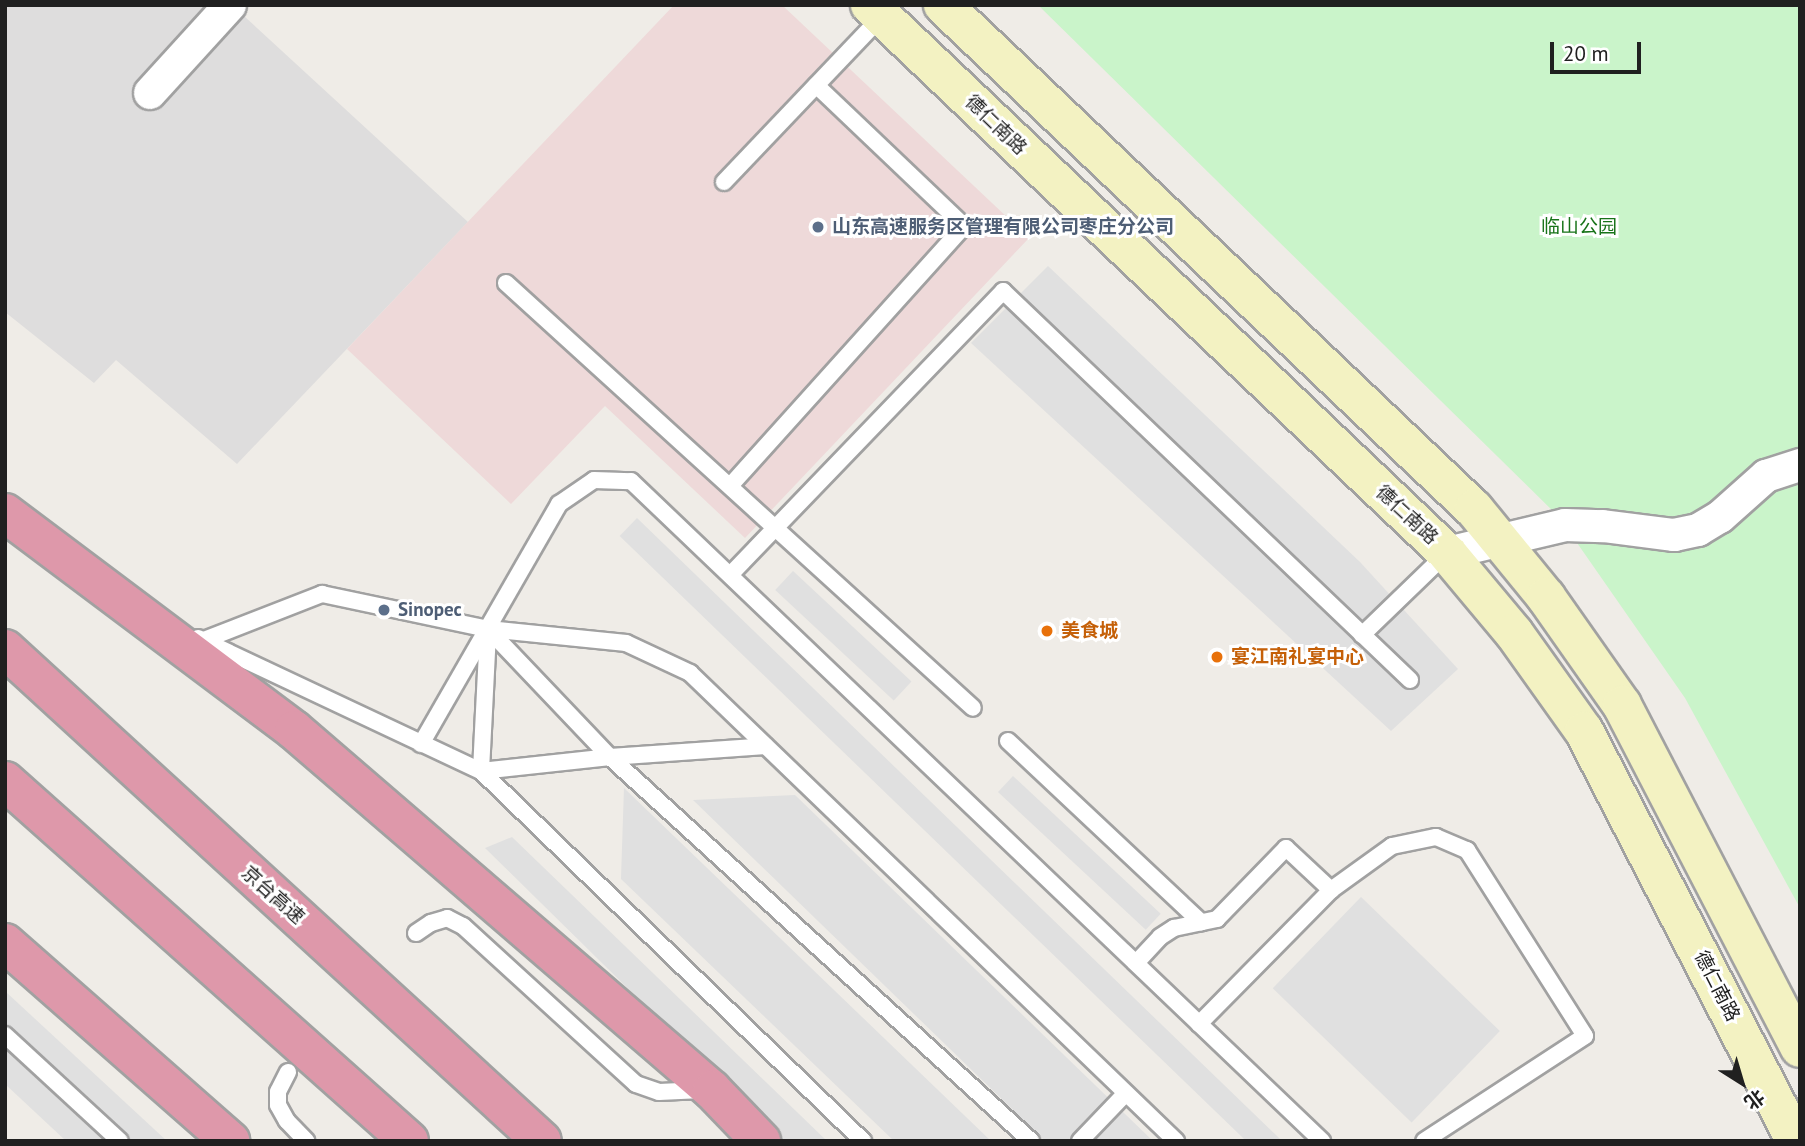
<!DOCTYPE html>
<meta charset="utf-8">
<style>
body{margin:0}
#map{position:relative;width:1805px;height:1146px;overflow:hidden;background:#efece7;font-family:"PT Sans","Noto Sans SC",sans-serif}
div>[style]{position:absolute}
.residential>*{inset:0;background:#dedddd}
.commercial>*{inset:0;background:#eed9d9}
.park>*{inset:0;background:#caf4ca}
.parking>*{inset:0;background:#e0e0e0;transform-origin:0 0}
.roads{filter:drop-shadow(2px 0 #a1a1a1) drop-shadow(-2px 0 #a1a1a1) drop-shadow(0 2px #a1a1a1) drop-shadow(0 -2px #a1a1a1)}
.service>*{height:16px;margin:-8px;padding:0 8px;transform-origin:8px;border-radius:8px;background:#fff}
.minor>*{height:32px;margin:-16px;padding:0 16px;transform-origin:16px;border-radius:16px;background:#fff}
.secondary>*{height:38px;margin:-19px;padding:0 19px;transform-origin:19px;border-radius:19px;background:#f3f2c2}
.motorway>*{height:38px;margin:-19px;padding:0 19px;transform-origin:19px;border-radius:19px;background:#de98aa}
.dots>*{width:19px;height:19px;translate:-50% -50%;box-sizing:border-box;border:4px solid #fff;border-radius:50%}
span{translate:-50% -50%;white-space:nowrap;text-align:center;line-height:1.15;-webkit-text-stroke:6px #fff;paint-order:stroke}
.street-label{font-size:19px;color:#202020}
.service-label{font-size:19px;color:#4e5e75;font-weight:700}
.left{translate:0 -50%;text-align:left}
.park-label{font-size:19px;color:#187319}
.food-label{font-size:19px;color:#c56008;font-weight:700}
.frame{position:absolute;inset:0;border:7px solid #202020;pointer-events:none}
.north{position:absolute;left:1707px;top:1048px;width:70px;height:70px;-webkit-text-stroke:5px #fff;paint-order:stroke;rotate:143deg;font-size:19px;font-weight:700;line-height:28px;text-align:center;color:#202020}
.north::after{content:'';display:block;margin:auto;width:24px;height:32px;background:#202020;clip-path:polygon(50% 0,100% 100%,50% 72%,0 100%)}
.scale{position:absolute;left:1550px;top:42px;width:91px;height:32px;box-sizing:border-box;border:4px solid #202020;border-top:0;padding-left:9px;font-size:21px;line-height:24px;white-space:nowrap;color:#202020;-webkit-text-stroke:5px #fff;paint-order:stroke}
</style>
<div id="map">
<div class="residential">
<div style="clip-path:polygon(5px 5px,232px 5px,468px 222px,237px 464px,116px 360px,94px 383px,5px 312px)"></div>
</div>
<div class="commercial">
<div style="clip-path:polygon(674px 5px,782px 5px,1029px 238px,745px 538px,605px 406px,511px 504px,347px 349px)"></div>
</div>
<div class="park">
<div style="clip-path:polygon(1038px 5px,1800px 5px,1800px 908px,1685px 698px,1559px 517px)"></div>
</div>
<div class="parking">
<div style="clip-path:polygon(1048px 266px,1360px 562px,1458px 669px,1391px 731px,971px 343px)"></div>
<div style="left:637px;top:518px;width:905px;height:25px;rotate:44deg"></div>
<div style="left:793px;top:571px;width:162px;height:26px;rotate:43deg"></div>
<div style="left:1013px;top:776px;width:202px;height:22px;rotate:43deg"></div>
<div style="clip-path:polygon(624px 788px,991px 1141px,894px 1141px,621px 879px)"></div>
<div style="clip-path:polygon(795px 795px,1153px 1141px,1045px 1141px,693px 800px)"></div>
<div style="clip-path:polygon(512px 837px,827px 1141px,783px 1141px,485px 848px)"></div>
<div style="left:1361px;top:897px;width:193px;height:127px;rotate:44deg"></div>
<div style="clip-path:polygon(6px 992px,167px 1141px,66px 1141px,5px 1084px)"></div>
</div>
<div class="roads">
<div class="service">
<div style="left:724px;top:182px;width:229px;rotate:-46.4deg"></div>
<div style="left:506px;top:283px;width:631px;rotate:42.3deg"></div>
<div style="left:730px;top:486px;width:350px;rotate:-48deg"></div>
<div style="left:964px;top:226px;width:204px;rotate:-136.4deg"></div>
<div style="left:730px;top:575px;width:394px;rotate:-46.1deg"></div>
<div style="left:1003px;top:291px;width:563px;rotate:43.7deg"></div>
<div style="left:488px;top:629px;width:177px;rotate:46.4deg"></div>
<div style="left:610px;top:757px;width:570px;rotate:42.37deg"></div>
<div style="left:488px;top:632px;width:139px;rotate:92.9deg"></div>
<div style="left:481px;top:771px;width:130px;rotate:-6.2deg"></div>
<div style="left:610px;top:757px;width:156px;rotate:-4deg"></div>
<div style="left:1362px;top:635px;width:118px;rotate:-44deg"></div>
<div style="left:198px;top:638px;width:313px;rotate:25.2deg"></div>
<div style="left:481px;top:771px;width:532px;rotate:44.09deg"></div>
<div style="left:204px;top:640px;width:127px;rotate:-21.3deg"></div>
<div style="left:322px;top:594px;width:170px;rotate:11.9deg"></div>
<div style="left:488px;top:629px;width:139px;rotate:5.8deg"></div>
<div style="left:626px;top:643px;width:71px;rotate:25.1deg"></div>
<div style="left:690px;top:673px;width:675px;rotate:43.92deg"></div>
<div style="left:1008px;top:741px;width:265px;rotate:43.2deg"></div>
<div style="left:421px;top:744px;width:277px;rotate:-60.1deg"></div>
<div style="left:559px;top:504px;width:42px;rotate:-34.4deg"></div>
<div style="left:594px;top:480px;width:37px;rotate:2deg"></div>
<div style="left:631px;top:481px;width:956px;rotate:43.69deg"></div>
<div style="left:416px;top:933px;width:18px;rotate:-34deg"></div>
<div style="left:431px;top:923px;width:17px;rotate:-17deg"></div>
<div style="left:447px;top:918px;width:18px;rotate:27deg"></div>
<div style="left:463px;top:926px;width:234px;rotate:42.4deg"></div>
<div style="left:636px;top:1084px;width:24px;rotate:19deg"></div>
<div style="left:659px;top:1092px;width:43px;rotate:-2.7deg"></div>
<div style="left:1136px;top:963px;width:35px;rotate:-47deg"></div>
<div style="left:1160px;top:937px;width:17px;rotate:-33deg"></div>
<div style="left:1174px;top:928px;width:44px;rotate:-11.8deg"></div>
<div style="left:1217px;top:919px;width:99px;rotate:-45.8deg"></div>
<div style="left:1286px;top:848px;width:62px;rotate:43deg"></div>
<div style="left:1199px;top:1024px;width:188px;rotate:-45.4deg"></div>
<div style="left:1331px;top:890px;width:75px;rotate:-35.8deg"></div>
<div style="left:1392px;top:846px;width:45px;rotate:-11.6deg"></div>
<div style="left:1436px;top:837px;width:34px;rotate:23deg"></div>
<div style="left:1467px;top:850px;width:220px;rotate:57.6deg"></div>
<div style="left:1585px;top:1036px;width:192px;rotate:146.9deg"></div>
<div style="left:5px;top:1035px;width:156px;rotate:42.7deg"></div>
<div style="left:288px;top:1072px;width:22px;rotate:117deg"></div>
<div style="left:278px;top:1092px;width:13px;rotate:90deg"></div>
<div style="left:278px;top:1105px;width:18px;rotate:61deg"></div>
<div style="left:287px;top:1121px;width:28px;rotate:46deg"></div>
<div style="left:1080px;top:1141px;width:66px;rotate:-46.2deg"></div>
</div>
<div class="minor">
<div style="left:150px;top:93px;width:119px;rotate:-47.7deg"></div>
<div style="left:1447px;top:553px;width:121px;rotate:-13.3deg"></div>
<div style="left:1565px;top:525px;width:38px;rotate:2deg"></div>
<div style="left:1603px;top:526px;width:72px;rotate:7.2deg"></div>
<div style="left:1674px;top:535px;width:25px;rotate:-12deg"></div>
<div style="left:1698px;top:530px;width:26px;rotate:-31deg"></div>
<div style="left:1720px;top:517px;width:62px;rotate:-41.7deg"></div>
<div style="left:1766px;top:476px;width:36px;rotate:-18deg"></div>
</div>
<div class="secondary">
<div style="left:870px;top:5px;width:796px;rotate:43.52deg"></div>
<div style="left:1447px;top:553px;width:104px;rotate:50.1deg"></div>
<div style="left:1514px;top:633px;width:120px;rotate:54.5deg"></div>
<div style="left:1584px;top:731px;width:462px;rotate:62.7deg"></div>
<div style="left:943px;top:5px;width:732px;rotate:43.51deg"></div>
<div style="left:1474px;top:509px;width:114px;rotate:50.7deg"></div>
<div style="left:1546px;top:597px;width:132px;rotate:54.9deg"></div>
<div style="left:1622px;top:705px;width:386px;rotate:62.6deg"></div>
</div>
<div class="motorway">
<div style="left:5px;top:513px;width:361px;rotate:36.9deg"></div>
<div style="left:294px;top:730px;width:552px;rotate:40.74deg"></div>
<div style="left:712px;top:1090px;width:71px;rotate:46.1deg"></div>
<div style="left:5px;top:649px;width:728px;rotate:42.5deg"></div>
<div style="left:5px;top:781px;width:541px;rotate:41.7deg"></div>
<div style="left:5px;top:943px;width:300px;rotate:41.3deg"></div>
</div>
</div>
<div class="dots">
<div style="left:818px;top:227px;background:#5c6f8a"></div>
<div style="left:384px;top:610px;background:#5c6f8a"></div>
<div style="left:1047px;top:631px;background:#e8710a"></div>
<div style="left:1217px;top:657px;background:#e8710a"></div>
</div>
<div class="street-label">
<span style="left:996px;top:125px;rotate:44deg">德仁南路</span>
<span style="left:1407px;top:515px;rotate:43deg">德仁南路</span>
<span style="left:273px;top:895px;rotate:42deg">京台高速</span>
<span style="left:1717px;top:986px;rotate:63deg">德仁南路</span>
</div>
<div class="service-label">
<span class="left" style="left:832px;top:227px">山东高速服务区管理有限公司枣庄分公司</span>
<span class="left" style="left:398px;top:610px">Sinopec</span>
</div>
<div class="park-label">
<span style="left:1579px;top:227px">临山公园</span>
</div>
<div class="food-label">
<span class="left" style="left:1061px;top:631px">美食城</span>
<span class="left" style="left:1231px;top:657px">宴江南礼宴中心</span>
</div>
<div class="frame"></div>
<div class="north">北</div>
<div class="scale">20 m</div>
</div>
